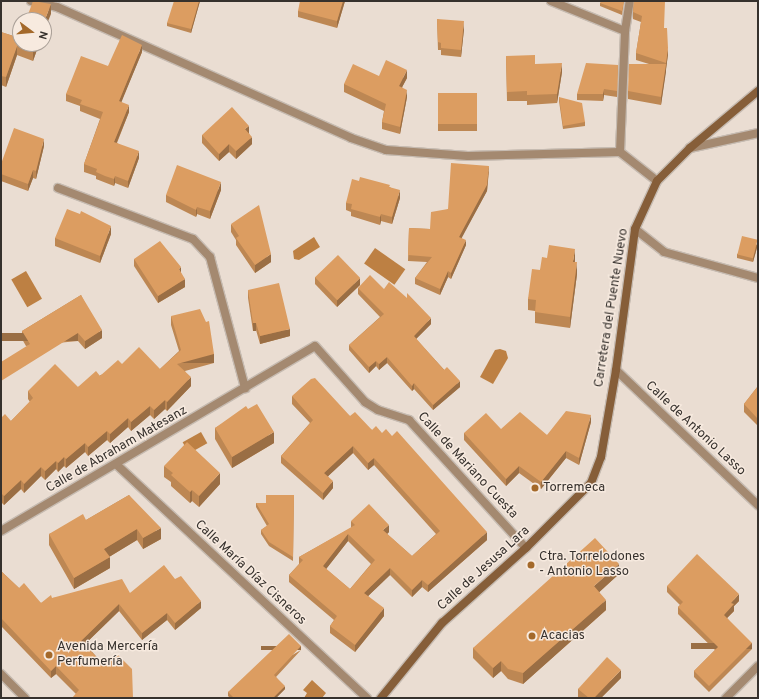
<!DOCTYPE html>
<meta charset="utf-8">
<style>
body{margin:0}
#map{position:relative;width:759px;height:699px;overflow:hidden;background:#eaddd2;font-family:Overpass,sans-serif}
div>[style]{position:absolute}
.water>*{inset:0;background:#bd8043;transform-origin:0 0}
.roads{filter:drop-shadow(1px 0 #c6bbb1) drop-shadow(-1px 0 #c6bbb1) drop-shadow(0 1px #c6bbb1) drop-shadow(0 -1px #c6bbb1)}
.minor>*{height:8px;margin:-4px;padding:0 4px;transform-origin:4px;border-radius:4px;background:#a48970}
.secondary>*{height:8px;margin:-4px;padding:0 4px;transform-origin:4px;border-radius:4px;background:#865e39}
.wall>*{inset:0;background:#bd8753;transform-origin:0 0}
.shaded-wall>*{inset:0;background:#9a6e44;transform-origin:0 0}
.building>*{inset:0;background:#dc9d61;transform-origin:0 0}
.dots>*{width:11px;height:11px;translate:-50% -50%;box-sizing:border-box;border:2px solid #f7eadf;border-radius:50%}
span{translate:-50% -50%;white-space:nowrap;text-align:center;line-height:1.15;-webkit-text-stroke:3px #f7eadf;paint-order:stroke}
.street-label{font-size:13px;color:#36312d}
.poi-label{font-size:13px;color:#36312d}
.left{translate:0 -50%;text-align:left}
.frame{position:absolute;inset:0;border:2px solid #36312d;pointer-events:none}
.north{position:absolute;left:12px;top:12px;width:40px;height:40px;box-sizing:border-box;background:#f7eadf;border:1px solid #aaa098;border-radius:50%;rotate:106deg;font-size:11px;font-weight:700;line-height:16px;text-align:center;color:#36312d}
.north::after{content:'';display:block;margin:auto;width:14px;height:18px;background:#a4692a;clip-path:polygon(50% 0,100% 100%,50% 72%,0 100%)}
</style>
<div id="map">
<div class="water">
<div style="clip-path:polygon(314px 237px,320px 247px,299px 260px,294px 259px,293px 251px)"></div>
<div style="left:375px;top:248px;width:37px;height:19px;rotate:35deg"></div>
<div style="left:26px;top:271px;width:32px;height:17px;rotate:60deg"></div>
<div style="clip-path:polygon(500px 349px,506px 351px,508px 358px,493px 384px,480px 377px,495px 350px)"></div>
<div style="left:201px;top:432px;width:13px;height:21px;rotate:61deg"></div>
<div style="clip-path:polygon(312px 680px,326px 693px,322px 698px,304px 698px,307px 693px,303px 690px)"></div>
</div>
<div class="roads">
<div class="minor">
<div style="left:31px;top:1px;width:27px;rotate:13deg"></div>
<div style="left:57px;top:7px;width:322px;rotate:24deg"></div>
<div style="left:351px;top:138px;width:37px;rotate:19deg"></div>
<div style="left:386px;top:150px;width:82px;rotate:4.2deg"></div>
<div style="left:468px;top:156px;width:152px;rotate:-1.5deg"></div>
<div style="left:620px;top:152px;width:47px;rotate:38.1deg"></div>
<div style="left:551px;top:1px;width:80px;rotate:22.1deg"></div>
<div style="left:690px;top:148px;width:70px;rotate:-12.4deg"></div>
<div style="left:620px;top:152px;width:121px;rotate:-87.6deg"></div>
<div style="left:625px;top:31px;width:30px;rotate:-81deg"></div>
<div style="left:58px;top:188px;width:144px;rotate:20.7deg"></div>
<div style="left:193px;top:239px;width:25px;rotate:47deg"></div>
<div style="left:210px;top:257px;width:136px;rotate:75deg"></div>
<div style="left:635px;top:229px;width:37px;rotate:38deg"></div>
<div style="left:664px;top:252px;width:98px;rotate:15.5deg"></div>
<div style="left:616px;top:370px;width:196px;rotate:43.6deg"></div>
<div style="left:117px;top:465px;width:342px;rotate:43deg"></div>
<div style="left:1px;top:531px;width:364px;rotate:-30.5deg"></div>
<div style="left:315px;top:346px;width:75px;rotate:48.2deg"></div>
<div style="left:365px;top:402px;width:15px;rotate:32deg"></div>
<div style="left:378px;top:410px;width:33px;rotate:18deg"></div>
<div style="left:409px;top:420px;width:173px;rotate:47.6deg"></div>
<div style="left:1px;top:674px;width:34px;rotate:45deg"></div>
<div style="left:726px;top:698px;width:45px;rotate:-45deg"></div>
</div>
<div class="secondary">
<div style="left:381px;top:698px;width:97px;rotate:-50.9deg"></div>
<div style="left:442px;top:623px;width:113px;rotate:-41.8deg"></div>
<div style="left:526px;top:548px;width:92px;rotate:-45deg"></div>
<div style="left:591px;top:483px;width:28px;rotate:-69deg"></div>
<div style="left:601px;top:457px;width:88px;rotate:-80.2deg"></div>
<div style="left:616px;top:370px;width:142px;rotate:-82.3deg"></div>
<div style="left:635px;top:229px;width:53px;rotate:-65.4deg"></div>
<div style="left:657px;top:181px;width:47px;rotate:-45deg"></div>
<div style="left:690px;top:148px;width:89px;rotate:-40deg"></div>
</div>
</div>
<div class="wall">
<div style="clip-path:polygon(200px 1px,191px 33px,167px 26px,167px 23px)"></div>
<div style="clip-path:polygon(345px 1px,337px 28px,298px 17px,298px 11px)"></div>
<div style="clip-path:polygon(624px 1px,622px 15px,600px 6px,600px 3px)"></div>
<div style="clip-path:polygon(634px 1px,664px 28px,668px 54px,661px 105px,628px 99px,628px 91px,649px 64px,636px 60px,636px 53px,641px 22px,633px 19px,633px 12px)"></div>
<div style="clip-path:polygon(437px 19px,464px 29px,461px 57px,441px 55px,441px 50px,438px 50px)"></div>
<div style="clip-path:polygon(1px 32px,39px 44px,33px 61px,17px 55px,6px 87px,1px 85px)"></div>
<div style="clip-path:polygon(142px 52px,121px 102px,129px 112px,117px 143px,139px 158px,128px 188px,115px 183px,114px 186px,96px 179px,96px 176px,84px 172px,84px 164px,100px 119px,80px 111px,80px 106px,66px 101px,66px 94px,108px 66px)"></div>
<div style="clip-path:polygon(506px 56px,562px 72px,557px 103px,527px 105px,527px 101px,507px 101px)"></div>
<div style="clip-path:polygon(618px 65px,617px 97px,604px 95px,603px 101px,577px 100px,577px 94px)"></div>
<div style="clip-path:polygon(379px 76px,407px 78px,402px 87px,407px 97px,400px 134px,382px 129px,382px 122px,384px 111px,344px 92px,344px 84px)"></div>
<div style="left:438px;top:93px;width:39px;height:38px"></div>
<div style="clip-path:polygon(559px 97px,585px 122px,585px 126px,563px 129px,559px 101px)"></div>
<div style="clip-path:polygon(249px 133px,252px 144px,236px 159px,229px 152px,219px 161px,202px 143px,202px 135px)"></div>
<div style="clip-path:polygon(44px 146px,36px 179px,33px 178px,28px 191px,1px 181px,1px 164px)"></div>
<div style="clip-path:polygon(489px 171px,487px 191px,461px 238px,466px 245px,451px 279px,448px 277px,440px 295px,415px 284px,415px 278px,427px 262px,408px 261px,409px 228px,430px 229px,448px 209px)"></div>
<div style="clip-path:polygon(359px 181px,390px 187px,400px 198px,392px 224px,381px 221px,380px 225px,351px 216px,351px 212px,346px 210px,346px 203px)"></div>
<div style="clip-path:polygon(221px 190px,210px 219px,197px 214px,196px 217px,166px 202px,166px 195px)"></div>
<div style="clip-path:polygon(231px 224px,271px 262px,255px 273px,236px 245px,236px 240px,231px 232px)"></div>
<div style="clip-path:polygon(111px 234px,100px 263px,55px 246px,55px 238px)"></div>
<div style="clip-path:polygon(758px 244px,753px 262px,737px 258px,737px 254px)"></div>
<div style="clip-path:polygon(547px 258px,575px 260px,575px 262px,577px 274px,570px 328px,535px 323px,535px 311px,528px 310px,528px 299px,540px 270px)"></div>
<div style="clip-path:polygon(134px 259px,181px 273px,185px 287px,158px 303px,134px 266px)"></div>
<div style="clip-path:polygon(315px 277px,360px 285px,337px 307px,315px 284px)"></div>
<div style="clip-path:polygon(358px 288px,384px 289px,431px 324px,416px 339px,460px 387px,433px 410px,414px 389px,412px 391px,387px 363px,379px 370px,376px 366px,369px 373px,349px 350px,349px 345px,380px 317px,358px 294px)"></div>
<div style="clip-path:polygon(248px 290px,290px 336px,260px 344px,256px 330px,253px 331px,248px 298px)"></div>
<div style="clip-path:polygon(81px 295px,102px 338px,85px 349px,78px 341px,26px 346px,22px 339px,22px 331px)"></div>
<div style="clip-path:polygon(171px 316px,214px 363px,185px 371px,191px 386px,167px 411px,165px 409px,154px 419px,150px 415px,131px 431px,128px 427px,110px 443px,107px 440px,88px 456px,85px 452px,66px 468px,64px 466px,58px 472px,56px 469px,45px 480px,41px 476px,24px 493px,21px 489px,4px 505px,1px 502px,1px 418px,11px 421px,30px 402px,28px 399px,28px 391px,78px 387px,122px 364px,160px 369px,179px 351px,171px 325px)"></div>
<div style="clip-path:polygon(758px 386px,758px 426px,744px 412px,744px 404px)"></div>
<div style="clip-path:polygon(evenodd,292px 396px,350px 416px,372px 430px,487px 540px,428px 592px,422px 587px,412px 597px,390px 575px,368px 596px,384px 616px,355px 652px,330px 633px,330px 626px,334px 620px,289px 582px,289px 575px,299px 564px,299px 557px,351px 528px,351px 521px,389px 532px,387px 534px,412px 556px,436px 534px,374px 465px,368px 470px,353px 453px,328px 476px,333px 488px,323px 500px,281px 463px,281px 456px,310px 423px,292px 404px,292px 396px,348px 541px,371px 564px,350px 589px,326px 569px,348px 541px)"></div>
<div style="clip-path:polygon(248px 409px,274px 443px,232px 468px,215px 439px,215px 428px)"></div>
<div style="clip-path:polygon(591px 422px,579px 465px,566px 458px,541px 489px,519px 473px,506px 486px,464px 440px,464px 433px,501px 429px,547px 435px)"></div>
<div style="clip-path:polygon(164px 466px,220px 484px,199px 507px,192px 501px,190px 503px,171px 486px,171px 482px,164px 477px)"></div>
<div style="clip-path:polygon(129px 495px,161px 539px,143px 549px,137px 540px,109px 557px,110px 568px,74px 589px,49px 545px,49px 534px,86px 520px)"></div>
<div style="clip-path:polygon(294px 495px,293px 561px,269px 546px,261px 534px,261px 530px,267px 526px,256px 507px,256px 503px,266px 503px)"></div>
<div style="clip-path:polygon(1px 571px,19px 588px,41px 603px,52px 598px,130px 593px,175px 579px,201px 608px,175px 630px,167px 620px,142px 640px,119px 611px,85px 644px,105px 666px,132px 669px,76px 694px,56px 674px,51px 678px,1px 626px)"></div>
<div style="clip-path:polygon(619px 574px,599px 592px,606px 610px,523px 684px,508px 679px,501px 671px,493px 678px,473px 658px,473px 648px)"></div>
<div style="clip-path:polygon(667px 586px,739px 601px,734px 606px,734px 611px,727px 618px,752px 649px,709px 692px,694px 677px,694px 671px,715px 650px,678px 614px,678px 607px,680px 605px,667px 592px)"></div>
<div style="clip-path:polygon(301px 650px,276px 677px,285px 689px,276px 698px,230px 698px,228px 696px,228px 692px)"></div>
<div style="clip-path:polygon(621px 678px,601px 698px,579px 698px,578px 697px,578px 689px)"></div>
</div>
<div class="shaded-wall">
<div style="clip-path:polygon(199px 1px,200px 1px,191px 33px,191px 29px)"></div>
<div style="clip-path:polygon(343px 1px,345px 1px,337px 28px,337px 21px)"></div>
<div style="clip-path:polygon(51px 4px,51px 14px,44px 31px,44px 22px)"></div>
<div style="clip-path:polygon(464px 21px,464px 29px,461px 57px,461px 50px)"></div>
<div style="clip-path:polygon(35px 44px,39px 44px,33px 61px,33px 51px)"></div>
<div style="clip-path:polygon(17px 45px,17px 55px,6px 87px,6px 77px)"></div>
<div style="clip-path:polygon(142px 45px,142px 52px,119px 108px,119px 101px)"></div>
<div style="clip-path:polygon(668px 48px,668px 54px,666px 70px,666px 63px)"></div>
<div style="clip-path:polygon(562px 63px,562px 72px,557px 103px,557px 94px)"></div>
<div style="clip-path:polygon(666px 64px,666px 72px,661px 105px,661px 97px)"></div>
<div style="clip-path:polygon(407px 70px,407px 78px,399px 93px,399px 86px)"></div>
<div style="clip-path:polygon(604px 89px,604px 95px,603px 101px,603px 94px)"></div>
<div style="clip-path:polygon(407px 90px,407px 97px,400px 134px,400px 127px)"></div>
<div style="clip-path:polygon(129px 105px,129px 112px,114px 149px,114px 142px)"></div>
<div style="clip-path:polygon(249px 126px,249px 133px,245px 137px,245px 129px)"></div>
<div style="clip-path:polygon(252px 137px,252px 144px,236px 159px,236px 151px)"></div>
<div style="clip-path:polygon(44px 139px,44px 146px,36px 179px,36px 171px)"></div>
<div style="clip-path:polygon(229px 144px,229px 152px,219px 161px,219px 154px)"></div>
<div style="clip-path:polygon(139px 151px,139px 158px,128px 188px,128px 181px)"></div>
<div style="clip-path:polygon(489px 166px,487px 191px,459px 243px,459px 237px)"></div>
<div style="clip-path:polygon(33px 170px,33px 178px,28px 191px,28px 184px)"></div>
<div style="clip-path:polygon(115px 176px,115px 183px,114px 186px,114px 179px)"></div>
<div style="clip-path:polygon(221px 182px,221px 190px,210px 219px,210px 211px)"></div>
<div style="clip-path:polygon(400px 190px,400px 198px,392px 224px,392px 217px)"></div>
<div style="clip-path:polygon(197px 207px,197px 214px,196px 217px,196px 210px)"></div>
<div style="clip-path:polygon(381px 214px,381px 221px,380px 225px,380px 217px)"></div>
<div style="clip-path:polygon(111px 226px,111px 234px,100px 263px,100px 256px)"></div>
<div style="clip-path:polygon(466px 240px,466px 245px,451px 279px,451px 273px)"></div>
<div style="clip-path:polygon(758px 240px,758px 244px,753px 262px,753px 258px)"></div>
<div style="clip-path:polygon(575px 249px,575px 260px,573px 273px,573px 262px)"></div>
<div style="clip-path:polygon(271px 254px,271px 262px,255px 273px,255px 265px)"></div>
<div style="clip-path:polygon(577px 262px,577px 274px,570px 328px,570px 317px)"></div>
<div style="clip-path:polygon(181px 267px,181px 275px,179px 269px)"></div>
<div style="clip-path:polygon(448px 271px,448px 277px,440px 295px,440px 289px)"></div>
<div style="clip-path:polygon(360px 278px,360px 285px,337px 307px,337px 300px)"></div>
<div style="clip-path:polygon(185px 279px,185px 287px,158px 303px,158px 296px)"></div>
<div style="clip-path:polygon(431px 318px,431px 324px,414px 341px,414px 336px)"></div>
<div style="left:253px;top:323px;width:3px;height:8px"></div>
<div style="clip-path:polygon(290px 329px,290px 336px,260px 344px,260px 336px)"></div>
<div style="clip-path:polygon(102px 330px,102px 338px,85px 349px,85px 341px)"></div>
<div style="left:78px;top:333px;width:8px;height:91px;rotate:90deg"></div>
<div style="left:214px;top:354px;width:9px;height:38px;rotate:90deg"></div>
<div style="clip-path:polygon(387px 357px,387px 363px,379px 370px,379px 364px)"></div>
<div style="clip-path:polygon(376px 361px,376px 366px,369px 373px,369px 367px)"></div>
<div style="clip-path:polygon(191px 377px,191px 386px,167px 411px,167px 402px)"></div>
<div style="clip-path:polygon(460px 381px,460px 387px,433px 410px,433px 405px)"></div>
<div style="clip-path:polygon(414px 383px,414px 389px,412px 391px,412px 386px)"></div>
<div style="clip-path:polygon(165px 400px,165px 409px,154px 419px,154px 410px)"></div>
<div style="clip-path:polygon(150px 406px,150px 415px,131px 431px,131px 422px)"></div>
<div style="clip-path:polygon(591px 415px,591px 422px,579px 465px,579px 458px)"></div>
<div style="clip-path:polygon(128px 418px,128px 427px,110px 443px,110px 434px)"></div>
<div style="clip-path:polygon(107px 431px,107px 440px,88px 456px,88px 447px)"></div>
<div style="clip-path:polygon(274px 432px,274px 443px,232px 468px,232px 457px)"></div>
<div style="clip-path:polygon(85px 443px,85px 452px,66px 468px,66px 459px)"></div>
<div style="clip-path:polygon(353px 446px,353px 453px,324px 480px,324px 473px)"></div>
<div style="clip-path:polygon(566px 451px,566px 458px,541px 489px,541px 482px)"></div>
<div style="clip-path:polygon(64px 457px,64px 466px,58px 472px,58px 463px)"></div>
<div style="clip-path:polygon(374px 458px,374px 465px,368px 470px,368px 463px)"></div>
<div style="clip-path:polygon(56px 461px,56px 469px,45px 480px,45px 471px)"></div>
<div style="clip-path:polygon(519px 466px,519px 473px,506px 486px,506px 479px)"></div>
<div style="clip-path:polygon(41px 467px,41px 476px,24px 493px,24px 484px)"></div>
<div style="clip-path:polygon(220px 473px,220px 484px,199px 507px,199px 496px)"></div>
<div style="clip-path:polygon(21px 480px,21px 489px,4px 505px,4px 496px)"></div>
<div style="clip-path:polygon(333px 481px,333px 488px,323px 500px,323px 493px)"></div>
<div style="clip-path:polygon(192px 490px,192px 501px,190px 503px,190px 492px)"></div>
<div style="clip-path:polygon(389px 525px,389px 532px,383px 538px,383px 530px)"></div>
<div style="clip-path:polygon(161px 528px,161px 539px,143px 549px,143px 538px)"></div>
<div style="clip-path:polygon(137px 529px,137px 540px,104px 560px,104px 549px)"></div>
<div style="clip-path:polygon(487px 532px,487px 540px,428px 592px,428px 585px)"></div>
<div style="clip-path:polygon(348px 534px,348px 541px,323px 573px,323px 566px)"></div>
<div style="clip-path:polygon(110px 557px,110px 568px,74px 589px,74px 578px)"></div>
<div style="clip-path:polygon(619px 564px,619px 574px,594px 597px,594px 586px)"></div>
<div style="clip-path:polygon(390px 568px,390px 575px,364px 600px,364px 593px)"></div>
<div style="clip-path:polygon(422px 580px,422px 587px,412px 597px,412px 590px)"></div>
<div style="clip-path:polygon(739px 594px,739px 601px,734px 606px,734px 611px,724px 621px,724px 615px,731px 603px)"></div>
<div style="clip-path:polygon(606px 600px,606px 610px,523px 684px,523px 673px)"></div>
<div style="clip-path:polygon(201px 601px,201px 608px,175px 630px,175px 623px)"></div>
<div style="clip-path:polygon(119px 604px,119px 611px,81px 648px,81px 641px)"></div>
<div style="clip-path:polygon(384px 608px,384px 616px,355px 652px,355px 645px)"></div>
<div style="clip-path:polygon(167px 613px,167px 620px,142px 640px,142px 633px)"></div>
<div style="left:752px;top:643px;width:6px;height:61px;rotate:90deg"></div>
<div style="left:301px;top:646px;width:4px;height:40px;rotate:90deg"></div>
<div style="clip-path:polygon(501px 661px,501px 671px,493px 678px,493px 668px)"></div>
<div style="clip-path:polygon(56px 666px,56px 674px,51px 678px,51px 671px)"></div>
<div style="clip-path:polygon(621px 670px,621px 678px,601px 698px,594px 698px)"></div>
<div style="clip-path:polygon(285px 686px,285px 689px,276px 698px,273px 698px)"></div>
</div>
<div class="building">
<div style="clip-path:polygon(33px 1px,51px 4px,44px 22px,44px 20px,26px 20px)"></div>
<div style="clip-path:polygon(174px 1px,199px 1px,191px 29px,167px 23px)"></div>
<div style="clip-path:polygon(300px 1px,343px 1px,337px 21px,298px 11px)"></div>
<div style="clip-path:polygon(601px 1px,624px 1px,622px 11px,600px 3px)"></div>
<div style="clip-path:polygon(634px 1px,665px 1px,664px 28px,667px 28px,668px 48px,666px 63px,636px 53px,642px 16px,633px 12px)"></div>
<div style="clip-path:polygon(437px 19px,464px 21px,461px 50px,441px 48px,441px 43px,438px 42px)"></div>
<div style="clip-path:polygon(1px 32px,19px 38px,20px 37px,20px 44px,35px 44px,33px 51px,17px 45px,19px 41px,6px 77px,1px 76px)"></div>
<div style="clip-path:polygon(122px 35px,142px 45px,119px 101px,129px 105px,114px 142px,139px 151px,128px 181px,115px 176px,114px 179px,105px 176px,96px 172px,97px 169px,84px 164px,103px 112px,80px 104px,82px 100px,66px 94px,81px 56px,108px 66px)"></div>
<div style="clip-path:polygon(535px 55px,535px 64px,562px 63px,557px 94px,527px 95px,527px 91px,507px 92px,506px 56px)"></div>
<div style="clip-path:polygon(386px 60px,407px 70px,399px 86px,407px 90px,400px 127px,382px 122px,386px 104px,344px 84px,353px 64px,379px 76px)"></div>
<div style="clip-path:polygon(586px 63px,618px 65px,617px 91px,604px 89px,603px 94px,577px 94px)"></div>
<div style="clip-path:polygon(629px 64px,666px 64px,661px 97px,628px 91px)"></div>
<div style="left:438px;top:93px;width:39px;height:31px"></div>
<div style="clip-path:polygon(559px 97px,582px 103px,585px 122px,563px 126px)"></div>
<div style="clip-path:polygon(232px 107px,249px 126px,245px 129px,252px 137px,236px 151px,229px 144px,219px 154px,202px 135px)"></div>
<div style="clip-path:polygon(14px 128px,44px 139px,36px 171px,33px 170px,28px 184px,1px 174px,1px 164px)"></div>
<div style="clip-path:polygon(451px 163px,489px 166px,487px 185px,459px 237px,466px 240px,451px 273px,448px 271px,440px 289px,415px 278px,432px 257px,408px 255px,409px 228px,430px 229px,431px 212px,448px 209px)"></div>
<div style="clip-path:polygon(177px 165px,221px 182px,210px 211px,197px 207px,196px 210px,166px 195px)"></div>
<div style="clip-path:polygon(360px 177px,390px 185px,389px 187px,400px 190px,392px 217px,381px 214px,380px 217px,351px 209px,352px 204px,346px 203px,352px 179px,359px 181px)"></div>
<div style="clip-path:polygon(259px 205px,271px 254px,255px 265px,236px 238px,239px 236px,231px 224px)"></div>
<div style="clip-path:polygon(67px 209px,80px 214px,81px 211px,111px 226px,100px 256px,55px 238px)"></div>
<div style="left:742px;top:236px;width:16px;height:19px;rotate:14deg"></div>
<div style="clip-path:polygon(160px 241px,181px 267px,179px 269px,185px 279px,158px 296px,134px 259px)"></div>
<div style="clip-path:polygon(549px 245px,575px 249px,573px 262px,577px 262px,570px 317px,535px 312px,536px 300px,528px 299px,532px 269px,540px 270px,542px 257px,547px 258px)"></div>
<div style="left:338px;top:255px;width:32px;height:32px;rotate:46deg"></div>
<div style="clip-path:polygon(370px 275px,384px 289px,389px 282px,407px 298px,407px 293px,431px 318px,414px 336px,444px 370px,447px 367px,460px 381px,433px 405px,414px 383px,412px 386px,387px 357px,379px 364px,376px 361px,369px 367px,349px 345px,384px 314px,358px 288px)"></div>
<div style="clip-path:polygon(279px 283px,290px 329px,260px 336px,256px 323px,253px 323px,248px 290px)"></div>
<div style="clip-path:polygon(81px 295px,102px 330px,85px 341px,78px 333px,1px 381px,1px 362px,30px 344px,22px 331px)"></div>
<div style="clip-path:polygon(200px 309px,206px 322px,209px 321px,214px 354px,177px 364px,191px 377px,167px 402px,165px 400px,154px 410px,150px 406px,131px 422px,128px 418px,110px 434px,107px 431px,88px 447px,85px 443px,66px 459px,64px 457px,58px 463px,56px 461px,45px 471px,41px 467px,24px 484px,21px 480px,4px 496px,1px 493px,1px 418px,5px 414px,11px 421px,33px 398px,28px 391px,55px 364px,78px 387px,96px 371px,100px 376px,118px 360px,122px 364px,139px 347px,160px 369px,181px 350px,171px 316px)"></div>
<div style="clip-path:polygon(evenodd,315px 378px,350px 416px,355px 412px,372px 430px,376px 426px,382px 433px,386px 429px,392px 436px,397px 431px,487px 532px,428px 585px,422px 580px,412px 590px,390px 568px,364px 593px,384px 608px,355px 645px,330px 626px,337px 616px,289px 575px,303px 560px,299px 557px,355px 525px,351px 521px,369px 504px,389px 525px,383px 530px,412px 556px,440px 531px,374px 458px,368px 463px,353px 446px,324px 473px,333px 481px,323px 493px,281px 456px,313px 420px,292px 396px,311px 379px,315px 378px,348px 534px,375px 560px,350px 589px,323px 566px,348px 534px)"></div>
<div style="clip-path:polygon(758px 386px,758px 419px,744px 404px)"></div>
<div style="clip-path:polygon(257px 404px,274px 432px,232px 457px,215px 428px,246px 406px,248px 409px)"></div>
<div style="clip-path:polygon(566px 411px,591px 415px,579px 458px,566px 451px,541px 482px,519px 466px,506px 479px,464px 433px,486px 413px,501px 429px,520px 412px,547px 435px)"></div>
<div style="clip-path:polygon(187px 442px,220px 473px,199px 496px,192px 490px,190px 492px,171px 475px,173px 473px,164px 466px)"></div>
<div style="clip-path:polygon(129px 495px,161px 528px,143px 538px,137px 529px,104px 549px,110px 557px,74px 578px,49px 534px,83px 514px,86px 520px)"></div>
<div style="clip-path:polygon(266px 495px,294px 495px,293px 557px,269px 542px,261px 530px,269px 524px,256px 503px,266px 503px)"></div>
<div style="clip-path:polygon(595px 538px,619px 564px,594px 586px,606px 600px,523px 673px,508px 669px,501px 661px,493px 668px,473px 648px)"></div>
<div style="clip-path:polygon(697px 554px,739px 594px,731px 603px,734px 604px,724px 615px,752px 643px,709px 686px,694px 671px,718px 647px,678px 607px,683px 602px,667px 586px)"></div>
<div style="clip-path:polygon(164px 565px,175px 579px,181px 576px,201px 601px,175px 623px,167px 613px,142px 633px,119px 604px,81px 641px,105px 666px,117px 654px,132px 669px,133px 698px,72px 698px,79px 690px,56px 666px,51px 671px,1px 618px,1px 571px,19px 588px,24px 583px,41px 603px,51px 595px,52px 598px,122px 579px,130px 593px)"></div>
<div style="clip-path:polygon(289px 634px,301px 646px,274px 675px,285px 686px,273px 698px,234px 698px,228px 692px)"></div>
<div style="clip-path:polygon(607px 657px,621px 670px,594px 698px,589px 698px,578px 689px)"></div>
</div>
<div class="dots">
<div style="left:535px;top:488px;background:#a4692a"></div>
<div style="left:531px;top:565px;background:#a4692a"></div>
<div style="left:532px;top:636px;background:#a4692a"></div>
<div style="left:49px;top:655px;background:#a4692a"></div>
</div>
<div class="street-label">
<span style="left:612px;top:308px;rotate:-81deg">Carretera del Puente Nuevo</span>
<span style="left:695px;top:429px;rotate:43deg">Calle de Antonio Lasso</span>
<span style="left:117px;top:450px;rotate:-30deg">Calle de Abraham Matesanz</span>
<span style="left:467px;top:466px;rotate:47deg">Calle de Mariano Cuesta</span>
<span style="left:484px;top:569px;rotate:-42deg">Calle de Jesusa Lara</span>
<span style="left:250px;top:573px;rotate:43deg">Calle María Díaz Cisneros</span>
</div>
<div class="poi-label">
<span class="left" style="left:543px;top:488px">Torremeca</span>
<span class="left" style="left:539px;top:565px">Ctra. Torrelodones<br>- Antonio Lasso</span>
<span class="left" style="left:540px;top:636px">Acacias</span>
<span class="left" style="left:57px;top:655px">Avenida Mercería<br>Perfumería</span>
</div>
<div class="frame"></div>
<div class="north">N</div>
</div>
